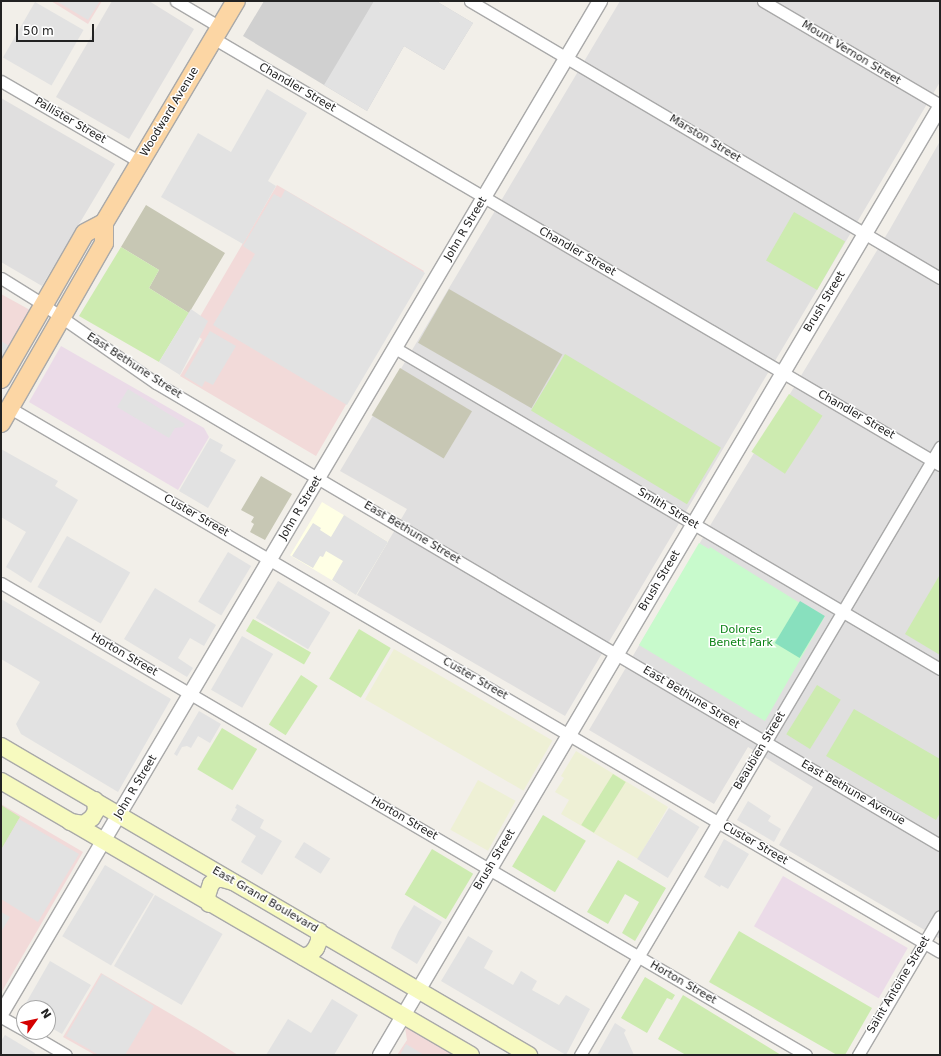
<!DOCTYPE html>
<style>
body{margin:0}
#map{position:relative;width:941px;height:1056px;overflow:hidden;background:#f2efe9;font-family:"DejaVu Sans",sans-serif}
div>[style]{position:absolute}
.residential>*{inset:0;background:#e0dfdf}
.commercial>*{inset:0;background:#f2dad9}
.industrial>*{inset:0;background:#ebdbe8;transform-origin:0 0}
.education>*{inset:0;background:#ffffe5;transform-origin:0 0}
.religious>*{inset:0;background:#d0d0d0}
.construction>*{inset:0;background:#c7c7b4;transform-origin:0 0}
.farmland>*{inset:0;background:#eef0d5;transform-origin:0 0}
.grass>*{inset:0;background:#cdebb0;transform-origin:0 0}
.park>*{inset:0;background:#c8facc}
.pitch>*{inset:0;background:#88e0be;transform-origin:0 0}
.parking>*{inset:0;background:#e2e2e2;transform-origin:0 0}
.roads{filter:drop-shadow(1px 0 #a9a9a9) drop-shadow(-1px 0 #a9a9a9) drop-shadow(0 1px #a9a9a9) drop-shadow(0 -1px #a9a9a9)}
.minor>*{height:11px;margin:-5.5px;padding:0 5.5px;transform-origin:5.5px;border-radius:5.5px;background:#fff}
.tertiary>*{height:14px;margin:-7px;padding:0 7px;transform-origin:7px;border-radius:7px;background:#fff}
.secondary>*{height:16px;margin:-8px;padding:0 8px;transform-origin:8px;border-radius:8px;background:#f7fabf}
.primary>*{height:18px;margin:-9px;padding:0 9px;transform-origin:9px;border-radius:9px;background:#fcd6a4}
span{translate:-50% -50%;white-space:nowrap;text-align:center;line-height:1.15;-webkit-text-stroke:3px #fff;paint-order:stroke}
.street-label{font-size:11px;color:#222}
.park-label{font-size:11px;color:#0c8416}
.frame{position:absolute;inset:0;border:2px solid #222;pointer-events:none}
.north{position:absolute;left:16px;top:1000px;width:40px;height:40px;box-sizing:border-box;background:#fff;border:1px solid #a7a7a7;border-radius:50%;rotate:57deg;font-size:11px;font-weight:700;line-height:16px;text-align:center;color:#222}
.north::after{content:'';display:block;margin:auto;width:14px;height:18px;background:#d40000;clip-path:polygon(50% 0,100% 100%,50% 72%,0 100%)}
.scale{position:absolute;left:16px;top:24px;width:78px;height:18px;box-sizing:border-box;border:2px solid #222;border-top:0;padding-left:5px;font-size:12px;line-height:14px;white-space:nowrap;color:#222;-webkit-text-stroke:3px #fff;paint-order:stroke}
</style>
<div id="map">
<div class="residential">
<div style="clip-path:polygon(112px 1px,149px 1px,194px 29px,129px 139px,56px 97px)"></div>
<div style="clip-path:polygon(620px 1px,940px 1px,940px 82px,565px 716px,357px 595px,407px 509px,340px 471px)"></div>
<div style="clip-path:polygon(1px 98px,115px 164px,42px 286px,1px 262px)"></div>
<div style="clip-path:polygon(940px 141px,940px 939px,779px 845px,813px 787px,748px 747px,714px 804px,589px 730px,714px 519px,890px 229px)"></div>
</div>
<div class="commercial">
<div style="clip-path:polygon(51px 1px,102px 1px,88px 24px)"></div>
<div style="clip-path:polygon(277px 185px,424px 271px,316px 456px,180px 376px,202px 339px,191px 332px)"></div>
<div style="clip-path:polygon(1px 294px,30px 310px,1px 359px)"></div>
<div style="clip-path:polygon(1px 804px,83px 852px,1px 993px)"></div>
<div style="clip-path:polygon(101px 973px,198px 1030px,238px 1055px,95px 1055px,63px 1037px)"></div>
<div style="clip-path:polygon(403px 1015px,467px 1055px,397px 1055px,407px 1040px)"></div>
</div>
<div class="industrial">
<div style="clip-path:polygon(61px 346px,204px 428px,209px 437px,178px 490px,29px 402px)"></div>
<div style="left:783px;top:876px;width:144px;height:58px;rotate:30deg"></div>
</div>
<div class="education">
<div style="left:322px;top:502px;width:77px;height:62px;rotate:31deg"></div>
</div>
<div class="religious">
<div style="clip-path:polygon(264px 1px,436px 1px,473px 23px,444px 70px,404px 46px,367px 111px,243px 36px)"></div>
</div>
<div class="construction">
<div style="clip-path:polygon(146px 205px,225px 253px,189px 313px,149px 288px,159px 270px,121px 247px)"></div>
<div style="left:449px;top:289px;width:131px;height:62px;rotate:30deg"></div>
<div style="left:400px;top:368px;width:84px;height:55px;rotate:31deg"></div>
<div style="clip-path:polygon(261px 476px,292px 494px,265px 540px,250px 532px,254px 524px,251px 522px,254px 517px,241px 510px)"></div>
</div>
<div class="farmland">
<div style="left:394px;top:649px;width:183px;height:58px;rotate:30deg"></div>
<div style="clip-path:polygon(576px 751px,668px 807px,638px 859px,561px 814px,569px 800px,555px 792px,564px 778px,561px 776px)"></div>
<div style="left:478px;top:780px;width:43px;height:57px;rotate:29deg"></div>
</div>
<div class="grass">
<div style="left:794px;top:212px;width:59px;height:56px;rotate:30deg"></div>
<div style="clip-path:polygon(121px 247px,159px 270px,149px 288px,189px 313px,159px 362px,79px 316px)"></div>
<div style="left:565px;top:354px;width:182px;height:66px;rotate:31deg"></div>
<div style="left:789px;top:394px;width:40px;height:69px;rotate:33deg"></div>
<div style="clip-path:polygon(939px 576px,940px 577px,940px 655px,905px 634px)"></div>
<div style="left:253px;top:619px;width:67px;height:14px;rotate:30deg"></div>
<div style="left:359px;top:629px;width:37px;height:58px;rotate:31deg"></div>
<div style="left:301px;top:675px;width:20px;height:59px;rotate:33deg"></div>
<div style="left:817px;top:685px;width:28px;height:58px;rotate:32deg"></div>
<div style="clip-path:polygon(854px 709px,940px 759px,940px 813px,936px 820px,826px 756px)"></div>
<div style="left:222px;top:728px;width:41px;height:48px;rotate:31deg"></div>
<div style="left:613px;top:774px;width:15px;height:60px;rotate:32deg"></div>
<div style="clip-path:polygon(1px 805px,20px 817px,1px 850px)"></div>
<div style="left:543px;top:815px;width:50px;height:60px;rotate:31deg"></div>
<div style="left:432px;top:849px;width:48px;height:53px;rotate:31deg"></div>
<div style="clip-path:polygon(618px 860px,666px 888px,635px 941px,622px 933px,639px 902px,625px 894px,608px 924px,587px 912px)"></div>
<div style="clip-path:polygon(739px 931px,872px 1008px,845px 1055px,837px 1055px,709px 982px)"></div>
<div style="clip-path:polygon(645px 977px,675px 995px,672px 1000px,667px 998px,647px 1033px,621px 1018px)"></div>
<div style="clip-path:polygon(683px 995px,781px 1055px,686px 1055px,658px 1039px)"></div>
</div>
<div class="park">
<div style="clip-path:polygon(699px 543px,709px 549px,710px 547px,824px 618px,765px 721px,639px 645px)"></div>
</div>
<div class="pitch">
<div style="left:800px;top:601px;width:29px;height:49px;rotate:31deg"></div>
</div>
<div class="parking">
<div style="clip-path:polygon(56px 1px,100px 1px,88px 20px)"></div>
<div style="clip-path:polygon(374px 1px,436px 1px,473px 23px,444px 70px,404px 46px,367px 111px,324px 85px)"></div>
<div style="left:35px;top:2px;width:56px;height:64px;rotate:30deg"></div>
<div style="clip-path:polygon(267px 89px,307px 113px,268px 181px,276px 186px,243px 244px,161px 197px,198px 133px,231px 152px)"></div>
<div style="clip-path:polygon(285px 190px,425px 273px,347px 405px,213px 325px,255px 254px,243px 246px,274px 194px,281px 198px)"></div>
<div style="clip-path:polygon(191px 309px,208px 321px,180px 375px,159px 362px)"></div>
<div style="clip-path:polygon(210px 331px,236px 346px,213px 385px,205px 381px,202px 387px,184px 376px)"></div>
<div style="clip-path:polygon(1px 341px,9px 346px,1px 359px)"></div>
<div style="clip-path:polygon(128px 389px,185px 424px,183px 427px,175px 428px,169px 438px,117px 407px)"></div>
<div style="clip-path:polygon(210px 438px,223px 445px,220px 451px,236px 460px,208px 508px,179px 491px)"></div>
<div style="clip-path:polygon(1px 449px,58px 481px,55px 486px,78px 500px,31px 583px,6px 567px,26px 532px,1px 517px)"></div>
<div style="clip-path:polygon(344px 515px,388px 542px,356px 595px,332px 580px,343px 561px,326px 551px,323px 557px,320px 556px,313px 568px,292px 556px,313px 523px,321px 528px,320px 530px,331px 537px)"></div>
<div style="left:67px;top:536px;width:73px;height:59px;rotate:30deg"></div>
<div style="left:228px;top:552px;width:27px;height:58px;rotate:31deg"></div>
<div style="left:278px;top:581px;width:61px;height:43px;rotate:31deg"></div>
<div style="clip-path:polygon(155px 588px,216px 625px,204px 646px,190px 638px,178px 658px,193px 668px,187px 677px,124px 639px)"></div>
<div style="clip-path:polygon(1px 599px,171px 699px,118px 792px,21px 734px,16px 724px,40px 682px,1px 659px)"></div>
<div style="left:242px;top:636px;width:36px;height:62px;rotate:30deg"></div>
<div style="clip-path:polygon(199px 711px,221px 724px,210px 743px,198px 736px,191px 748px,187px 746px,182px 747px,177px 756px,174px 754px)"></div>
<div style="clip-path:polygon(748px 801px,771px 816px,768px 821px,781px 829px,774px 842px,737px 820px)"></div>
<div style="clip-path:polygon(237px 804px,264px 820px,260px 828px,282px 841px,262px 875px,241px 862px,256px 836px,231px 820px,237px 809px,235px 808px)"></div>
<div style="left:669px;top:808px;width:36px;height:60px;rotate:32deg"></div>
<div style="clip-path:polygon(19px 819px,79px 854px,38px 922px,1px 899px,1px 850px)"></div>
<div style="clip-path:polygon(724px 839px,749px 854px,728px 889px,721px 885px,720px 887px,704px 877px)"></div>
<div style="left:304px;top:842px;width:31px;height:18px;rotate:32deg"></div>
<div style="left:105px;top:865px;width:57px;height:83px;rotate:31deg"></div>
<div style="left:155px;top:895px;width:78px;height:82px;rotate:30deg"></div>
<div style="clip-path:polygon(414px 905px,442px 922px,417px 964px,391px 948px,398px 932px)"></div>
<div style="clip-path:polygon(1px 912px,10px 917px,1px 932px)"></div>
<div style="clip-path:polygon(468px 936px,493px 951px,484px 968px,513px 985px,521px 971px,537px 981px,532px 990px,559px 1005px,566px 995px,590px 1009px,566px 1055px,441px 981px)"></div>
<div style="clip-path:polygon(50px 961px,91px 985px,62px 1034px,48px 1026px,48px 1008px,24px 1008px,24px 1011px,22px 1010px)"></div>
<div style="clip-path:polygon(102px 974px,154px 1006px,125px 1055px,99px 1055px,66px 1036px)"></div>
<div style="clip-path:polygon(332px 999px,358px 1015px,334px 1055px,266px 1055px,288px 1019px,311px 1033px)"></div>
<div style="clip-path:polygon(615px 1023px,626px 1030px,624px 1033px,634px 1055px,597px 1055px)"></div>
<div style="clip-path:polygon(5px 1035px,35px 1053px,34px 1055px,1px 1055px,1px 1041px)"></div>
<div style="clip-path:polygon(406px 1044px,424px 1055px,400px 1055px)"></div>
</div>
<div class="roads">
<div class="minor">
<div style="left:176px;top:1px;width:51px;rotate:30.6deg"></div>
<div style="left:470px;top:1px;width:546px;rotate:30.51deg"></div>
<div style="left:763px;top:1px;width:205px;rotate:30.4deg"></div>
<div style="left:213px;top:38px;width:843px;rotate:30.43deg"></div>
<div style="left:1px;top:81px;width:161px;rotate:30.2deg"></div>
<div style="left:1px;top:278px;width:44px;rotate:31.9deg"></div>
<div style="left:38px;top:301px;width:144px;rotate:34.8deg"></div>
<div style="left:156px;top:383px;width:910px;rotate:30.51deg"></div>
<div style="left:395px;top:348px;width:633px;rotate:30.5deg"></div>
<div style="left:10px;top:408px;width:1077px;rotate:30.33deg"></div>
<div style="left:1px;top:583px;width:933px;rotate:30.38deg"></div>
<div style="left:1px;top:1017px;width:26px;rotate:29deg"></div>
<div style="left:27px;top:1032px;width:45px;rotate:30.5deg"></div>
<div style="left:580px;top:1055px;width:707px;rotate:-59.37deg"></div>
<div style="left:858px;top:1055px;width:161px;rotate:-59.5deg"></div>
</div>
<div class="tertiary">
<div style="left:1px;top:1014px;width:1177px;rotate:-59.4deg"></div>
<div style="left:380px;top:1055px;width:1101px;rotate:-59.43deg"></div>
</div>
<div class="secondary">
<div style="left:1px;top:746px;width:612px;rotate:30.34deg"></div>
<div style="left:1px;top:781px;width:544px;rotate:30.24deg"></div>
<div style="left:70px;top:822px;width:14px;rotate:8deg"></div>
<div style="left:84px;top:824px;width:10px;rotate:-37deg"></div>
<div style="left:92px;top:818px;width:8px;rotate:-60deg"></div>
<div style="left:96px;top:811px;width:11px;rotate:-95deg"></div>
<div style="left:209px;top:904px;width:8px;rotate:-104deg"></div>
<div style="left:207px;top:896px;width:13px;rotate:-72deg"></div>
<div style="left:211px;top:884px;width:7px;rotate:-45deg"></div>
<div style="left:216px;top:879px;width:7px"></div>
<div style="left:223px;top:879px;width:10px;rotate:17deg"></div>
<div style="left:303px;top:957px;width:9px;rotate:-21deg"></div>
<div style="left:311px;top:954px;width:8px;rotate:-50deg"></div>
<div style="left:316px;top:948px;width:8px;rotate:-67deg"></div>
<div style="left:319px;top:941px;width:10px;rotate:-90deg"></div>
</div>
<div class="primary">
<div style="left:1px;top:379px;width:168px;rotate:-60.1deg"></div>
<div style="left:85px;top:233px;width:21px;rotate:-28deg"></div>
<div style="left:104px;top:223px;width:258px;rotate:-59.3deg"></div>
<div style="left:1px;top:423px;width:207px;rotate:-60.2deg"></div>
<div style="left:104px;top:243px;width:20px;rotate:-90deg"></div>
</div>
</div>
<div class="street-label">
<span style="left:851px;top:53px;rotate:31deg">Mount Vernon Street</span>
<span style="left:297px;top:88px;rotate:30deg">Chandler Street</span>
<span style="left:170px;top:112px;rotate:-59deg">Woodward Avenue</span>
<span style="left:70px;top:121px;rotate:30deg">Pallister Street</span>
<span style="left:705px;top:139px;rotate:31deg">Marston Street</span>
<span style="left:466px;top:229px;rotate:-59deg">John R Street</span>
<span style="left:577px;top:252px;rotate:30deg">Chandler Street</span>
<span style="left:825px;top:302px;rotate:-59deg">Brush Street</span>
<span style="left:134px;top:366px;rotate:33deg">East Bethune Street</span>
<span style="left:856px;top:415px;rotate:30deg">Chandler Street</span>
<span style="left:301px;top:508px;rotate:-59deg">John R Street</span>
<span style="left:668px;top:509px;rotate:31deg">Smith Street</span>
<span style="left:196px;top:516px;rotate:30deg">Custer Street</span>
<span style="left:412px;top:533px;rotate:31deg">East Bethune Street</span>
<span style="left:660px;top:581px;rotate:-59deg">Brush Street</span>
<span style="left:124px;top:655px;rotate:30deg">Horton Street</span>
<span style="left:475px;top:679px;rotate:30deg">Custer Street</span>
<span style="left:691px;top:698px;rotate:31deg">East Bethune Street</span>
<span style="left:760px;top:751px;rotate:-59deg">Beaubien Street</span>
<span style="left:136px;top:787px;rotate:-59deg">John R Street</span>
<span style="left:853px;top:793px;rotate:30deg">East Bethune Avenue</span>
<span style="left:404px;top:819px;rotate:30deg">Horton Street</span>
<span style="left:755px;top:844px;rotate:30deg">Custer Street</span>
<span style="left:495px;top:860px;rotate:-59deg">Brush Street</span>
<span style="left:265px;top:900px;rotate:30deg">East Grand Boulevard</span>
<span style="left:683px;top:983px;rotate:30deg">Horton Street</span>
<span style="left:899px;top:985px;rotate:-59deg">Saint Antoine Street</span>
</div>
<div class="park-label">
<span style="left:741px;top:637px">Dolores<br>Benett Park</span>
</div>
<div class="frame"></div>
<div class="north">N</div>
<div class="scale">50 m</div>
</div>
